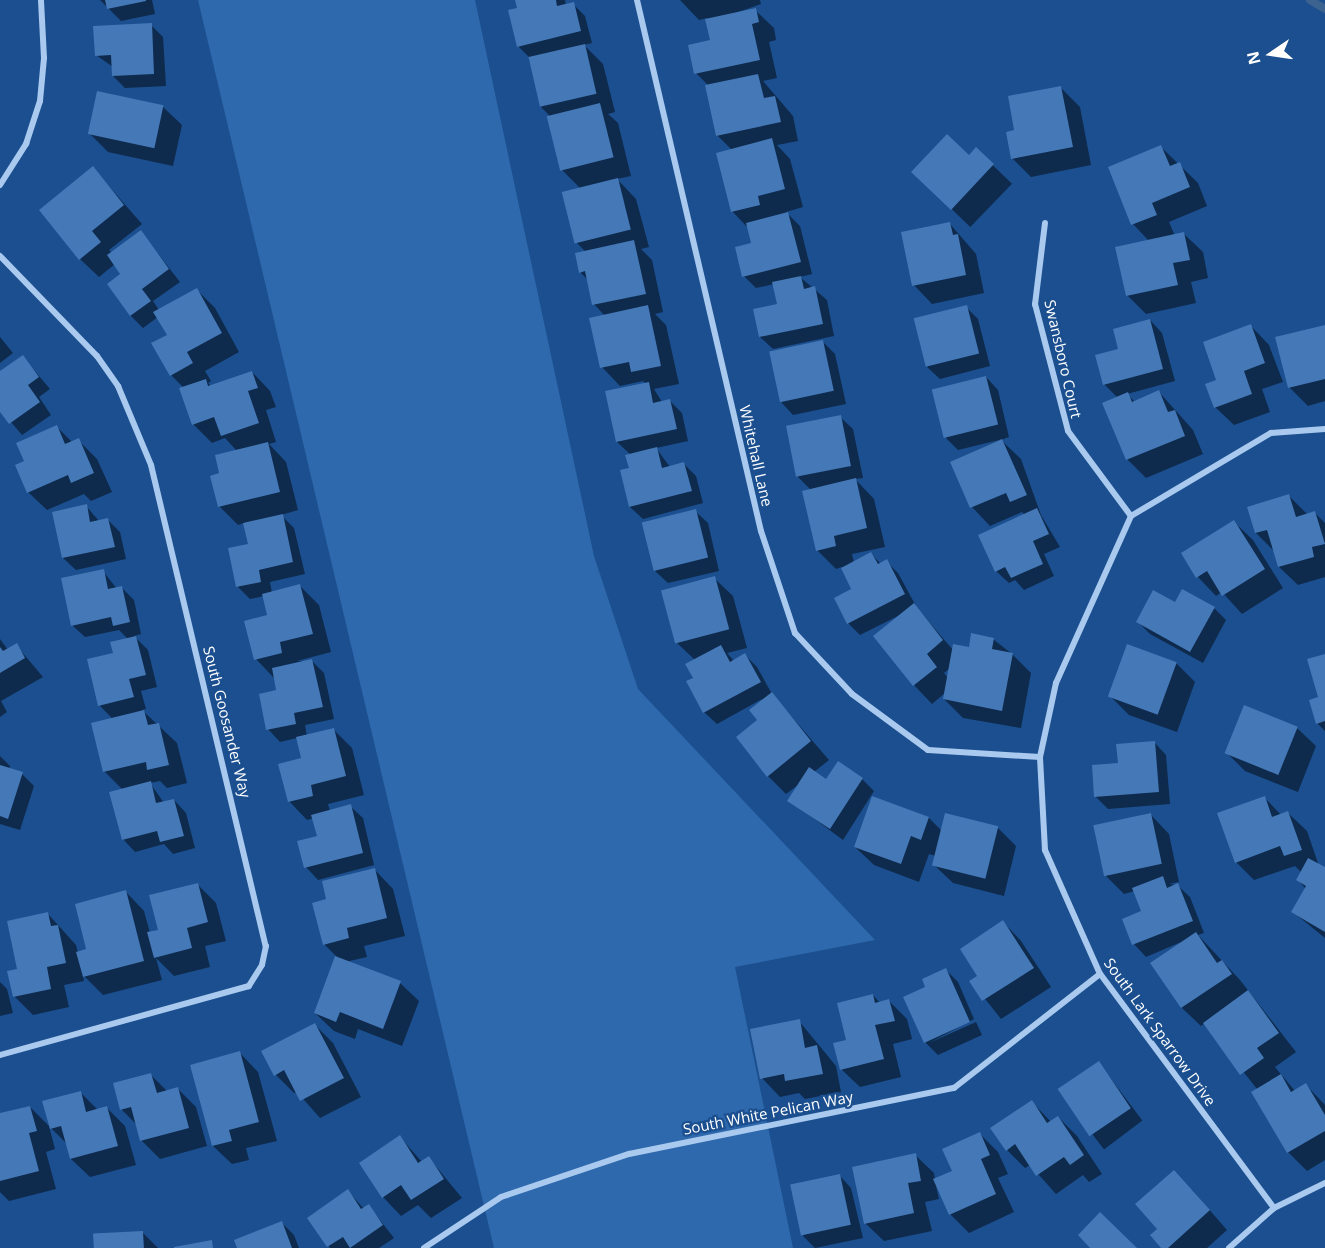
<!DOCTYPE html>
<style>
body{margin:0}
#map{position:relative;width:1325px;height:1248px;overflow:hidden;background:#1b4f8f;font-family:"Open Sans",sans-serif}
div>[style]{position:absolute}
.green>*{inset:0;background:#2e69ad}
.shadow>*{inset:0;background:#0007;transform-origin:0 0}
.stream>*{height:8px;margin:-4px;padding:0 4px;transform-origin:4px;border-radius:4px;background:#3c6290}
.building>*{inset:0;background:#4478b7;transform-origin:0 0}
.minor>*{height:6px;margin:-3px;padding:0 3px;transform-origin:3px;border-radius:3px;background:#a9c9ee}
span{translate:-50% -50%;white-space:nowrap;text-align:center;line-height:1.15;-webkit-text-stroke:4.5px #1b4f8f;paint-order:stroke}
.street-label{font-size:15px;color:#fff}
.north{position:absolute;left:1241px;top:24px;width:60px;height:60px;-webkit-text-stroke:4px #1b4f8f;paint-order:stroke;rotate:257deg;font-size:16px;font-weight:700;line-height:24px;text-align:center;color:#fff}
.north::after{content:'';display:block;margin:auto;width:21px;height:27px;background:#fff;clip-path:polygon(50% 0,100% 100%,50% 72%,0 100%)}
</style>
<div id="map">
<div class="green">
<div style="clip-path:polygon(198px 0,475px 0,594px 556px,638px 689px,875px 940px,735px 967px,793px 1248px,494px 1248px)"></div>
</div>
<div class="shadow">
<div style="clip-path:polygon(100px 0,152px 0,155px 14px,121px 21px)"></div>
<div style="clip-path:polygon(517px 0,565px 0,566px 6px,573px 4px,585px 16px,592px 43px,584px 45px,603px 64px,615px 112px,608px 114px,618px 123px,631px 176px,617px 179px,636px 199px,649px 247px,641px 249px,652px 260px,663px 312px,655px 314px,666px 325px,679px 384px,654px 389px,662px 402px,670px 401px,682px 413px,688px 441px,656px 448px,670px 467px,684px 464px,696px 476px,703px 503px,643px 519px,630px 507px,621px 471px,630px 469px,631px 455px,617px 442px,646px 384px,643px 381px,620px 386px,602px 367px,605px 316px,594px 304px,589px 281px,580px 272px,586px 252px,576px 242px,581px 189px,561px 169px,551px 117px,541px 107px,529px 57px,518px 46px)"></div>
<div style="clip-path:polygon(680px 0,760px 0,761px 4px,727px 16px,755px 10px,774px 28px,776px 40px,769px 42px,777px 78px,763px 81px,793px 116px,798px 141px,777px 145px,790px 159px,803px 207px,786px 212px,800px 226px,812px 274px,800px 277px,827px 300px,834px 336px,773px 349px,760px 337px,778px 305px,774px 284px,756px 288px,744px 276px,753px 244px,749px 229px,732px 211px,732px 150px,717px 135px,709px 86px,696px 73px,711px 42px,707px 18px,699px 20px)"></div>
<div style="clip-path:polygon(151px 25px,163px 37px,166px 86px,125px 88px,113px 76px,113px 67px,96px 55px)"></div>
<div style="clip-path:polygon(1061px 88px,1080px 107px,1091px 165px,1031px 177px,1012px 158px,1016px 132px)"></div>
<div style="clip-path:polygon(163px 107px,182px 125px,173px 166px,108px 152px,90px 134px)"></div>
<div style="clip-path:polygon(1161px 147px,1198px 183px,1207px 206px,1169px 222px,1175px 236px,1184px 234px,1203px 252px,1208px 278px,1191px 282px,1196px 303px,1146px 314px,1127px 295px,1149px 241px,1133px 224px,1110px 167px)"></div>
<div style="left:976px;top:149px;width:50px;height:60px;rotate:44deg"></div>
<div style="clip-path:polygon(93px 168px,142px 224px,109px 250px,112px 253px,141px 232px,180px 282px,153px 301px,159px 310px,197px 290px,215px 308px,239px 352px,205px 371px,211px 381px,208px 383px,211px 386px,252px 372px,270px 391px,276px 407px,266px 410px,276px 442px,269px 444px,286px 462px,298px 510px,281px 515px,294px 528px,305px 574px,270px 582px,272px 593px,300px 586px,319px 605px,331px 652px,297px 661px,312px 661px,324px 673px,334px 719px,305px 725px,307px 736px,333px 729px,352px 748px,364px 795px,328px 804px,330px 811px,350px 806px,363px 818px,374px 865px,318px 880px,306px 867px,318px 837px,314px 818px,307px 820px,289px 801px,303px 759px,297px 738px,280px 742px,268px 729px,278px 691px,274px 678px,256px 659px,269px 616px,264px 596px,250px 599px,238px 587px,249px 545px,244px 523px,238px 525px,219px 506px,221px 474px,237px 451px,225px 438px,212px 443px,193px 424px,184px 388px,171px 375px,169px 336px,158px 317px,143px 328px,131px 316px,109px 284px,122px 274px,115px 264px,99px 277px,80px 259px)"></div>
<div style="clip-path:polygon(950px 224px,976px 254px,984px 293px,932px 304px,914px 285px)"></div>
<div style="clip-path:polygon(966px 307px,978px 319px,990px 366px,940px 379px,927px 367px)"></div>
<div style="clip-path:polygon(1150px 320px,1162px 333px,1175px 381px,1127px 394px,1135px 402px,1159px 392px,1193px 430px,1203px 454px,1146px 478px,1127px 459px,1118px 398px,1104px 384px,1120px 350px)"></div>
<div style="clip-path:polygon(1251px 326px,1269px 345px,1283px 382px,1262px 389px,1270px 412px,1234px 425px,1215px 407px,1218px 381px)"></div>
<div style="clip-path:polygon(1325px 326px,1325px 401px,1308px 406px,1289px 387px)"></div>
<div style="clip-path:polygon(0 337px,13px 353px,0 363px)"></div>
<div style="clip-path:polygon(823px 342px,835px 354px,846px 404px,793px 415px,781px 402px)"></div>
<div style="clip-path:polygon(23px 357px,50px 389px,39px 397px,51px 415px,22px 435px,0 409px,0 373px)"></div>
<div style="clip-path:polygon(986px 377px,998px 390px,1009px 437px,1001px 440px,1021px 459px,1041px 515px,1060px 547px,1044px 554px,1054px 576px,1024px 590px,1015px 580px,1009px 583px,996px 571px,1025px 515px,1022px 512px,990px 526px,972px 507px,952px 462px,999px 440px,958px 450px,946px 438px)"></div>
<div style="clip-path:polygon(evenodd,840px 417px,853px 429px,863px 478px,855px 479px,874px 499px,885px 547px,852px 554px,854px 563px,871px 554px,881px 564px,886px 561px,898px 573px,917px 608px,953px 650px,970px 649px,993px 639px,1012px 654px,1031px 673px,1021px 728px,963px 718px,944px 699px,945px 693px,932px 704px,914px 685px,898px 616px,860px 635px,848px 623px,853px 590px,842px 567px,836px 569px,817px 550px,811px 490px,798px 477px,840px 417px,950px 668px,948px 678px,944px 673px,950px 668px)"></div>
<div style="clip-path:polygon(57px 427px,73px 443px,78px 440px,97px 459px,112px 492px,91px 501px,84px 494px,47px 510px,28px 492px,26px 462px)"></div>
<div style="clip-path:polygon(1289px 496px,1308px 515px,1315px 513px,1325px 523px,1325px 577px,1298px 585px,1279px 567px,1274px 551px,1256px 533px,1249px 508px)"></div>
<div style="clip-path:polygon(86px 506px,99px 521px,108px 520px,120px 532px,126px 559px,76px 570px,63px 558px)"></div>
<div style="clip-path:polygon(695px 511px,708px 523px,719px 571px,668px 583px,655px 571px)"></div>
<div style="clip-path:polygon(1234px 522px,1253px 540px,1283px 588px,1242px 614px,1222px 592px,1216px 596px,1198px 577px,1183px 554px)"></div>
<div style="clip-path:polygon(103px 571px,117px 589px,122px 588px,134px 600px,141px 634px,134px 636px,148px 650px,157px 687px,141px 691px,146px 709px,142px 710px,177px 743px,187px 783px,167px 788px,160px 781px,150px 783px,164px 803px,174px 800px,186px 813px,195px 848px,173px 854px,164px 844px,135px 852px,123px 839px,123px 790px,104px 771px,113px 719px,100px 706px,115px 654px,128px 639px,119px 630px,85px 637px,72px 625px)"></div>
<div style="clip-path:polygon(714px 578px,733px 596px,747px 648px,727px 653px,734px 661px,745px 655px,757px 667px,772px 694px,829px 760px,814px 772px,827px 781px,862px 779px,874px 791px,843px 840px,789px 800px,798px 785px,786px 794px,768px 776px,759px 721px,762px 699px,717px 724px,704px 712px,695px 679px,695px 660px,677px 643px)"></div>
<div style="clip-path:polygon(1175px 604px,1214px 608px,1226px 620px,1203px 663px,1150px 634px,1138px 622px)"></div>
<div style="clip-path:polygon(0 639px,8px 650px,16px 645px,43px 677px,1px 701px,7px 712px,0 717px)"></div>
<div style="clip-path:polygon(1325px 655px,1325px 731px,1317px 723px)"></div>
<div style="clip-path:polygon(1176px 663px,1195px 682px,1177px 732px,1129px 715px,1110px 696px)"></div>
<div style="clip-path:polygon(1297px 728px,1316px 746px,1298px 792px,1245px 771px,1227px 753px)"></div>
<div style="clip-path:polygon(1154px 742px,1166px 755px,1170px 804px,1108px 809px,1096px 797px,1119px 764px)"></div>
<div style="clip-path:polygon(0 756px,10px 766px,9px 769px,22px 774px,34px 786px,20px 830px,0 824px)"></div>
<div style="clip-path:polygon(873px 798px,929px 818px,942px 831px,946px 815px,998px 828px,1016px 846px,1004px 896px,953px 883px,934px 865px,936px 856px,929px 854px,919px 882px,874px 865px,855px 847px)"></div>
<div style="clip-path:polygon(1265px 798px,1281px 815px,1288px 813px,1307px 831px,1319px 866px,1325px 869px,1325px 938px,1293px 912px,1306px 889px,1298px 880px,1302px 873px,1295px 866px,1254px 880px,1236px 862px)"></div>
<div style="clip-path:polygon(1151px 815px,1169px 834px,1179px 882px,1169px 884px,1177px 885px,1190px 897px,1204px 933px,1198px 935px,1240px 980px,1296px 1052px,1275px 1067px,1295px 1091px,1306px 1085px,1325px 1105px,1325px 1160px,1307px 1171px,1288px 1152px,1257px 1089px,1205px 1023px,1201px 1026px,1182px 1008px,1152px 964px,1181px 942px,1146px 957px,1134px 944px,1143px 912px,1135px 891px,1124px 894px,1105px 875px)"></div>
<div style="clip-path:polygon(375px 870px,393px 889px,405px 936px,364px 946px,367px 957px,345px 962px,400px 983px,419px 1001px,402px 1046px,358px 1029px,355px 1039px,334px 1031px,315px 1013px,337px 957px,324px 944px,328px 900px)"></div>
<div style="clip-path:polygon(198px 885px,216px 903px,226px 941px,205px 946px,210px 967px,174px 976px,156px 958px,162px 980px,103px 995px,83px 975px,84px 981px,64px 985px,69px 1007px,33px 1015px,14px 996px,19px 970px,48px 914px,76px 945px,78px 953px,88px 950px,126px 892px,144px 911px,150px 933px,160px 931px)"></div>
<div style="clip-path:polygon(1003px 922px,1021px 941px,1051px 987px,1001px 1019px,971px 981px,979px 976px)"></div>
<div style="clip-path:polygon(945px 969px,958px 982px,974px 1019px,929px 1043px,976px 1022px,982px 1035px,938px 1055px,926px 1043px,905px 997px,927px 987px)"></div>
<div style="clip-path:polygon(0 982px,7px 989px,13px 1013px,0 1016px)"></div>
<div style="clip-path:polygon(873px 995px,880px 1003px,889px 1001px,907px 1019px,912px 1039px,893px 1044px,901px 1077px,860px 1087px,841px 1069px,848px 1041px)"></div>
<div style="clip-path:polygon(799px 1021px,836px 1066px,841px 1092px,805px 1099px,799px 1093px,780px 1097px,762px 1078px)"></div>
<div style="clip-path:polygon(315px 1025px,333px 1043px,361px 1097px,320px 1118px,297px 1092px,294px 1093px,276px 1075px)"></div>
<div style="clip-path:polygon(240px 1053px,258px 1072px,277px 1141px,246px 1148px,249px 1160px,232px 1164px,213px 1146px)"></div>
<div style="left:1099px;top:1063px;width:72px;height:48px;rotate:53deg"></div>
<div style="clip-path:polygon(151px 1075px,167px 1091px,178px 1089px,196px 1107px,207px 1146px,160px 1159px,141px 1140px,137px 1125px,121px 1109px)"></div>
<div style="clip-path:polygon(80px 1092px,98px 1110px,107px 1108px,125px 1126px,136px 1165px,90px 1177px,71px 1159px,67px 1144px,51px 1128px)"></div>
<div style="clip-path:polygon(1032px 1102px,1051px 1122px,1058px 1117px,1077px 1136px,1102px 1174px,1089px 1182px,1083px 1175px,1056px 1194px,1030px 1165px,1025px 1168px,1007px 1150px)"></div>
<div style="clip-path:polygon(30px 1107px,49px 1126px,55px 1149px,46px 1152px,56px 1189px,9px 1201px,0 1192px,0 1115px)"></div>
<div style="clip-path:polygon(979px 1133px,998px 1152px,1008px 1174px,998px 1178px,1014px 1212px,969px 1233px,950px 1214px,936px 1186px,939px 1199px,925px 1202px,932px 1231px,884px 1241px,865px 1223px,915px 1155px,934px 1173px,935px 1180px,954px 1172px)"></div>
<div style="clip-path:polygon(400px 1137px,422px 1162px,429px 1158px,462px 1198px,431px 1218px,418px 1205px,401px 1216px,383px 1197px)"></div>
<div style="clip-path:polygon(839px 1175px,851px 1188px,863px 1238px,815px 1248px,803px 1236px)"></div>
<div style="clip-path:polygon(1192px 1190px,1227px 1230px,1207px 1248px,1163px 1248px,1159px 1229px)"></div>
<div style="clip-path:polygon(348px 1191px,364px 1209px,369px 1206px,394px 1238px,379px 1248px,330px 1248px,309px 1218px)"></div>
<div style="clip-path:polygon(282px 1223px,294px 1235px,299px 1248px,239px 1248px)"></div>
<div style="clip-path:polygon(143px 1233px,158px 1248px,95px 1248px)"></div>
</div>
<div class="stream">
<div style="left:1310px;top:0;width:17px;rotate:31deg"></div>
</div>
<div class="building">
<div style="clip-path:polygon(105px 0,146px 0,146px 1px,107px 9px)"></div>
<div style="clip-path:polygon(515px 0,556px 0,557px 6px,574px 2px,581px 31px,517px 47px,508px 10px,517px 8px)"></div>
<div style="clip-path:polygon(756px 8px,759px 22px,752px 24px,760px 60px,694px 74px,688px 45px,710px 40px,705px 19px)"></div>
<div style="clip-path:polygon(152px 23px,154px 74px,112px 76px,111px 55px,95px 56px,93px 26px)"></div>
<div style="left:585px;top:44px;width:51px;height:58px;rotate:77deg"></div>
<div style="clip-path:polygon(758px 74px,764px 98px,775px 96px,781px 122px,716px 136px,705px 85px)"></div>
<div style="clip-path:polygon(1061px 86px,1073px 147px,1011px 159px,1006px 132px,1014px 130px,1008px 96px)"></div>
<div style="left:97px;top:91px;width:68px;height:44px;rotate:12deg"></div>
<div style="left:600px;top:103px;width:56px;height:55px;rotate:76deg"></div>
<div style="clip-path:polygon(947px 134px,969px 155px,976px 147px,994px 164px,951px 210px,911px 172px)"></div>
<div style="clip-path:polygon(772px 138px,785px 189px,758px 196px,760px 205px,731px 212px,716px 153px)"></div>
<div style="clip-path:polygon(1161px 145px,1170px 166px,1180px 162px,1190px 187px,1152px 203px,1157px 215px,1131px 225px,1108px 167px)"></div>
<div style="clip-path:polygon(93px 166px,124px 205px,92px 231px,101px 242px,79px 260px,39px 210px)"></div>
<div style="left:618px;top:178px;width:53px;height:58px;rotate:76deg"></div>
<div style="clip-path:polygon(788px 212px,801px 262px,742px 277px,735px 247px,751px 243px,746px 223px)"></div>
<div style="clip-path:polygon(950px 222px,953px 235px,958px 234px,966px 275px,912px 286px,901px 232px)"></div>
<div style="clip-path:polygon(141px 230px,169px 269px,142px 289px,151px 301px,130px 316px,107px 284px,120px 274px,107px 255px)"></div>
<div style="clip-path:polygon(1184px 232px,1190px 260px,1173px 263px,1178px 285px,1126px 296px,1115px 247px)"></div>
<div style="clip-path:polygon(634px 240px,646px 294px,592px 305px,585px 271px,579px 273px,575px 253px)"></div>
<div style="clip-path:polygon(801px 276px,804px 289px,815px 286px,823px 324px,759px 337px,753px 309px,777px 304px,772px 282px)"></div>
<div style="clip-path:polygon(197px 288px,222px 333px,187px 352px,193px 363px,170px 376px,151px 343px,167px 335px,153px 312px)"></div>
<div style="clip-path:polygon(648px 305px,661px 366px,631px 372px,629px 362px,600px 368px,589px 318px)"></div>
<div style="left:967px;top:305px;width:50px;height:55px;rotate:76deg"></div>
<div style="clip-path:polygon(1150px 319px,1163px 369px,1103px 385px,1095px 355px,1118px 349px,1113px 329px)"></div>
<div style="clip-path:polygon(1251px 324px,1265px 363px,1244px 371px,1252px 394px,1214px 408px,1205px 384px,1216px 380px,1203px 342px)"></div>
<div style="clip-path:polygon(1325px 325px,1325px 379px,1288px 388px,1275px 337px)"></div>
<div style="left:823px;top:340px;width:52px;height:55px;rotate:78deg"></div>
<div style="clip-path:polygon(23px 355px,39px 377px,28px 385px,40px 402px,9px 424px,0 412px,0 371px)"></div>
<div style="clip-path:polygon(252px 371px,258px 388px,248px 391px,259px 423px,221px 436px,214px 417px,192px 425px,179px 388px,206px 379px,208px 386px)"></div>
<div style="left:986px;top:376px;width:50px;height:56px;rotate:76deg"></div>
<div style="clip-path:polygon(649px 382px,653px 403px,670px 399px,677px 429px,616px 442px,605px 391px)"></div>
<div style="clip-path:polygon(1159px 390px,1168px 412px,1175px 410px,1185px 436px,1126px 460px,1102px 403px,1128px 392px,1132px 402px)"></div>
<div style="left:841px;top:415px;width:52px;height:56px;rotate:79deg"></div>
<div style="clip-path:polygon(57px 425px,65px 444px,79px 438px,94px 473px,71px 483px,68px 475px,27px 493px,15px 465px,24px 461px,16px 443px)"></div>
<div style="clip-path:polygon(1002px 439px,1027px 495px,1010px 502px,1006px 493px,970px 508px,950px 462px)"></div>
<div style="clip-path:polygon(268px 442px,280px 492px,218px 507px,210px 476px,219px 473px,215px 455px)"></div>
<div style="clip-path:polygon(657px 447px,662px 468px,684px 462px,692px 491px,629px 507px,620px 470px,629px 468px,625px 455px)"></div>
<div style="clip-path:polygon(856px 478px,867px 528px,834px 536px,836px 546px,816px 551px,802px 491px)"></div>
<div style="clip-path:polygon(1289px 494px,1296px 517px,1315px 511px,1325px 544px,1312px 547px,1314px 557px,1278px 567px,1267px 530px,1255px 533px,1247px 507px)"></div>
<div style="clip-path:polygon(87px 504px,90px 522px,108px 518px,115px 547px,62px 558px,52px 512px)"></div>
<div style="clip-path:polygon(1037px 508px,1049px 534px,1033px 541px,1043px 564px,1011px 578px,1005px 567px,995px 572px,978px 535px)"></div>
<div style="left:696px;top:509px;width:50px;height:56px;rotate:76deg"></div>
<div style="clip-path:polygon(283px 514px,293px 562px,259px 570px,261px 582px,236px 587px,228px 548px,248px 544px,243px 523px)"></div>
<div style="clip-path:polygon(1234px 520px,1265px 569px,1222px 596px,1207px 571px,1196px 578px,1181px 553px)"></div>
<div style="clip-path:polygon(871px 552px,878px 564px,887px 559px,905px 594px,847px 624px,834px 598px,851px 589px,841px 568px)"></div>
<div style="clip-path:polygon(104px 569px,108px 589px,122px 586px,130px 622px,113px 626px,111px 617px,71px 626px,61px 578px)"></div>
<div style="left:715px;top:576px;width:55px;height:56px;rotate:75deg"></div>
<div style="clip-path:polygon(300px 584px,313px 634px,280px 642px,282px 653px,254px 660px,244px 621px,267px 615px,262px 594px)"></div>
<div style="clip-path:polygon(1182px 589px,1215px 607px,1190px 652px,1136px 622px,1153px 590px,1175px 602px)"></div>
<div style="clip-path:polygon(914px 603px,943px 640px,927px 654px,937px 667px,913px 686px,873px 636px)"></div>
<div style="clip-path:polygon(971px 633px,994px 638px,992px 649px,1013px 653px,1002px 711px,943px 699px,953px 644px,969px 647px)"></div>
<div style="clip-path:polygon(136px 636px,146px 675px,129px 679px,134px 697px,98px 706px,87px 659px,113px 653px,110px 642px)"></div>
<div style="clip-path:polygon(17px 643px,25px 658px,0 673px,0 647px,3px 651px)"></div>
<div style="left:1127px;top:644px;width:53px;height:56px;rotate:20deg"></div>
<div style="clip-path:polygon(721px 645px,730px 662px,745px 653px,761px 682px,703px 713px,686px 681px,693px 678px,685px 664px)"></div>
<div style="clip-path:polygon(1325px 654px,1325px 721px,1316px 724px,1309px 700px,1318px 697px,1307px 659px)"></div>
<div style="clip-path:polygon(312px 659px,323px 707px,294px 713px,296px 724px,266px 730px,259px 694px,276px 690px,272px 668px)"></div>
<div style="clip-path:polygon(772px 692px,811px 741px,767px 777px,736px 737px,757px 720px,749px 710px)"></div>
<div style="left:1244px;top:705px;width:58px;height:52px;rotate:22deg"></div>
<div style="clip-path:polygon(144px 710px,148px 725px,159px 723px,169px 765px,147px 770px,146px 762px,103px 772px,91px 723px)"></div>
<div style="clip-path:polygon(334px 728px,346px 776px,311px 785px,313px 796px,288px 802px,278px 764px,301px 758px,296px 737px)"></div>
<div style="clip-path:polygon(1155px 741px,1159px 792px,1094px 797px,1092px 765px,1118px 763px,1116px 744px)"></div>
<div style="clip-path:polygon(838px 761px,863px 778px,830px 829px,787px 801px,809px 767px,826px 779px)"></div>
<div style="clip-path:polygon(0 765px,23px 772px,8px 819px,0 816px)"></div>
<div style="clip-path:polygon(151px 781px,156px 803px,174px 799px,184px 836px,160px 842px,157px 831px,122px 840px,109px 792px)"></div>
<div style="clip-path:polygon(872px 796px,929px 817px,921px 840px,911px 836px,901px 864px,854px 847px)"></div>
<div style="clip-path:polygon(1265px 796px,1272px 817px,1288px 811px,1302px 850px,1284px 856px,1280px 846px,1235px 863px,1217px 813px)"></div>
<div style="clip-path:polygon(351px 804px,363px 853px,304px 868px,297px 841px,317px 836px,311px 815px)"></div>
<div style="left:945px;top:813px;width:55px;height:54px;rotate:14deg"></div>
<div style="left:1151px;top:813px;width:52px;height:59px;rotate:78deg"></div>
<div style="clip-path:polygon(1308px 858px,1325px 867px,1325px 932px,1291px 912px,1306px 886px,1296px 880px)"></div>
<div style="clip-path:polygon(375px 868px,387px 918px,347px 928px,349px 938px,323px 945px,312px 903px,326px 899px,322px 881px)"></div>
<div style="clip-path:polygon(1163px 876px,1167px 888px,1178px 883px,1193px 921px,1132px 945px,1122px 919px,1141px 911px,1132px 888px)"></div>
<div style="clip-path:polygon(198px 883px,208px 922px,187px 928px,192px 948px,154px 958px,147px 932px,158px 930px,149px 895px)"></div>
<div style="clip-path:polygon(126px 890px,144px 961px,83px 977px,76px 952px,86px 949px,75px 904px)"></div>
<div style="clip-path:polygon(48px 912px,51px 926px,58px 925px,66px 963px,47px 967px,51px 989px,13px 997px,7px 971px,17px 969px,7px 921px)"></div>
<div style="clip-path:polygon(1003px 920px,1034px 968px,982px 1001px,969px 981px,977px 976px,960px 949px)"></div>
<div style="clip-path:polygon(1196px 932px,1217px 963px,1222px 960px,1232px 974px,1181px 1008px,1150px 963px)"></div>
<div style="clip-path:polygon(335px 956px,401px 981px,383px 1029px,340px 1012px,336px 1022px,314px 1013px)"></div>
<div style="clip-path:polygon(946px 968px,970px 1022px,924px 1043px,903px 997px,925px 987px,922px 979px)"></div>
<div style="clip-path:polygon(1248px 990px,1279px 1033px,1257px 1048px,1264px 1058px,1240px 1075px,1203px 1023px)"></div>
<div style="clip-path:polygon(873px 994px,875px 1003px,889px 999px,895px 1021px,875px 1025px,884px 1059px,840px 1070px,833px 1043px,846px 1040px,837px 1003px)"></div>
<div style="clip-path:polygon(800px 1019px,805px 1048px,817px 1045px,823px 1074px,785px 1081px,784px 1074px,760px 1079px,750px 1029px)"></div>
<div style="clip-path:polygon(315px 1023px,344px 1078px,300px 1101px,284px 1070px,274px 1076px,261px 1051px)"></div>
<div style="clip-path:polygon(240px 1051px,259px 1122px,229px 1130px,232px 1141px,212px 1146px,190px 1065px)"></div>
<div style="left:1099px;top:1061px;width:57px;height:50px;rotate:56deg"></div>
<div style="clip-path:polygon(151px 1073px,157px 1093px,178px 1087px,189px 1128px,140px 1141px,131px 1107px,120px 1110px,113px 1083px)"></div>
<div style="clip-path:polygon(1281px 1074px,1291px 1092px,1306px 1083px,1325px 1115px,1325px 1131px,1287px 1153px,1251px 1092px)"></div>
<div style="clip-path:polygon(81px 1091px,86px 1112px,107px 1106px,118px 1146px,70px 1159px,61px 1126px,50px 1129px,42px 1101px)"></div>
<div style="clip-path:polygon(1032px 1100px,1047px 1123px,1058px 1116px,1084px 1155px,1070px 1165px,1064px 1157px,1036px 1176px,1015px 1144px,1006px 1151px,990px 1128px)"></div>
<div style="clip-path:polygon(30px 1106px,37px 1131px,29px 1133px,39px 1171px,0 1181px,0 1113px)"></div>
<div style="clip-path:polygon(980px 1132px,990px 1155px,981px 1159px,996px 1194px,949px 1215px,933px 1179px,952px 1171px,942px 1149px)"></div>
<div style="clip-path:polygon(400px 1135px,418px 1163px,429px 1156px,444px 1179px,411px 1200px,401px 1185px,382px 1198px,359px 1163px)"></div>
<div style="clip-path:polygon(916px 1153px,921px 1181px,908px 1183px,914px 1213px,864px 1224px,852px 1167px)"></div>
<div style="clip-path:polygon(1174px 1170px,1210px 1210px,1168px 1248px,1161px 1248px,1150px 1235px,1157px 1229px,1135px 1204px)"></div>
<div style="left:840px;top:1174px;width:52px;height:51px;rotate:78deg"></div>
<div style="clip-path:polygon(348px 1189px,361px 1209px,369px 1204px,383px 1225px,350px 1248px,343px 1237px,327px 1247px,307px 1218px)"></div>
<div style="clip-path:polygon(1100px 1212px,1137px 1248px,1090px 1248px,1078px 1235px)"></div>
<div style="clip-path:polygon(282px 1221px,292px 1248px,237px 1248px,234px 1240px)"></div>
<div style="left:143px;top:1231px;width:17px;height:50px;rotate:87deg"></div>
<div style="clip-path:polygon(212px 1240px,213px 1248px,174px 1248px,174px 1247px)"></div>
</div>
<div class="minor">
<div style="left:637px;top:0;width:545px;rotate:76.86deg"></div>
<div style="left:761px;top:531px;width:108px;rotate:71.6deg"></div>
<div style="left:795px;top:633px;width:83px;rotate:46.9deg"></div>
<div style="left:852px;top:694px;width:94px;rotate:36.4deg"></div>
<div style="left:928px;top:750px;width:112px;rotate:3.6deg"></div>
<div style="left:0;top:185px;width:49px;rotate:-57.6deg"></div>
<div style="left:26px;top:144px;width:45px;rotate:-72deg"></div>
<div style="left:40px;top:101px;width:43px;rotate:-84.7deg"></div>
<div style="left:44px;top:58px;width:58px;rotate:-93deg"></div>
<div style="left:1045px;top:223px;width:82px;rotate:97deg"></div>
<div style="left:1035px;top:304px;width:131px;rotate:75.4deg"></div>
<div style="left:1068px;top:431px;width:106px;rotate:53.5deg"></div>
<div style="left:0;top:256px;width:139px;rotate:45.9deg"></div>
<div style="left:97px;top:356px;width:37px;rotate:55deg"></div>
<div style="left:118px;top:386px;width:86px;rotate:67.3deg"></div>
<div style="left:151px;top:465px;width:495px;rotate:76.6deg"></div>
<div style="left:266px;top:946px;width:19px;rotate:102deg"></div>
<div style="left:262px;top:965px;width:25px;rotate:122deg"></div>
<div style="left:249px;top:986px;width:258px;rotate:164.5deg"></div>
<div style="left:1274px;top:1208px;width:292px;rotate:-126.6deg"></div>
<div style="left:1100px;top:974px;width:136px;rotate:-113.9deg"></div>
<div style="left:1045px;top:850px;width:93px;rotate:-93.1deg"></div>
<div style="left:1040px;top:757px;width:76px;rotate:-77.8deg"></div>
<div style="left:1056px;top:683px;width:183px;rotate:-65.8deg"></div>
<div style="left:1131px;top:516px;width:163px;rotate:-30.7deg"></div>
<div style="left:1271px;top:433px;width:54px;rotate:-4.2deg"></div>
<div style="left:424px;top:1248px;width:92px;rotate:-33.5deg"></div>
<div style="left:501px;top:1197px;width:135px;rotate:-18.6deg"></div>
<div style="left:629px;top:1154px;width:332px;rotate:-11.5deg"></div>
<div style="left:954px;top:1088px;width:185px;rotate:-38deg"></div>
<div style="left:1229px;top:1248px;width:60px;rotate:-41.6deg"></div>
<div style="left:1274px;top:1208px;width:57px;rotate:-26.1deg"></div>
</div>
<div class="street-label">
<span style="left:1063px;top:359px;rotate:77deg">Swansboro Court</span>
<span style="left:756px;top:456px;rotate:77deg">Whitehall Lane</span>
<span style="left:227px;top:722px;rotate:76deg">South Goosander Way</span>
<span style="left:1160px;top:1032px;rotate:54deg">South Lark Sparrow Drive</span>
<span style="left:768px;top:1113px;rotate:-11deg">South White Pelican Way</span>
</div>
<div class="north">N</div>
</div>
